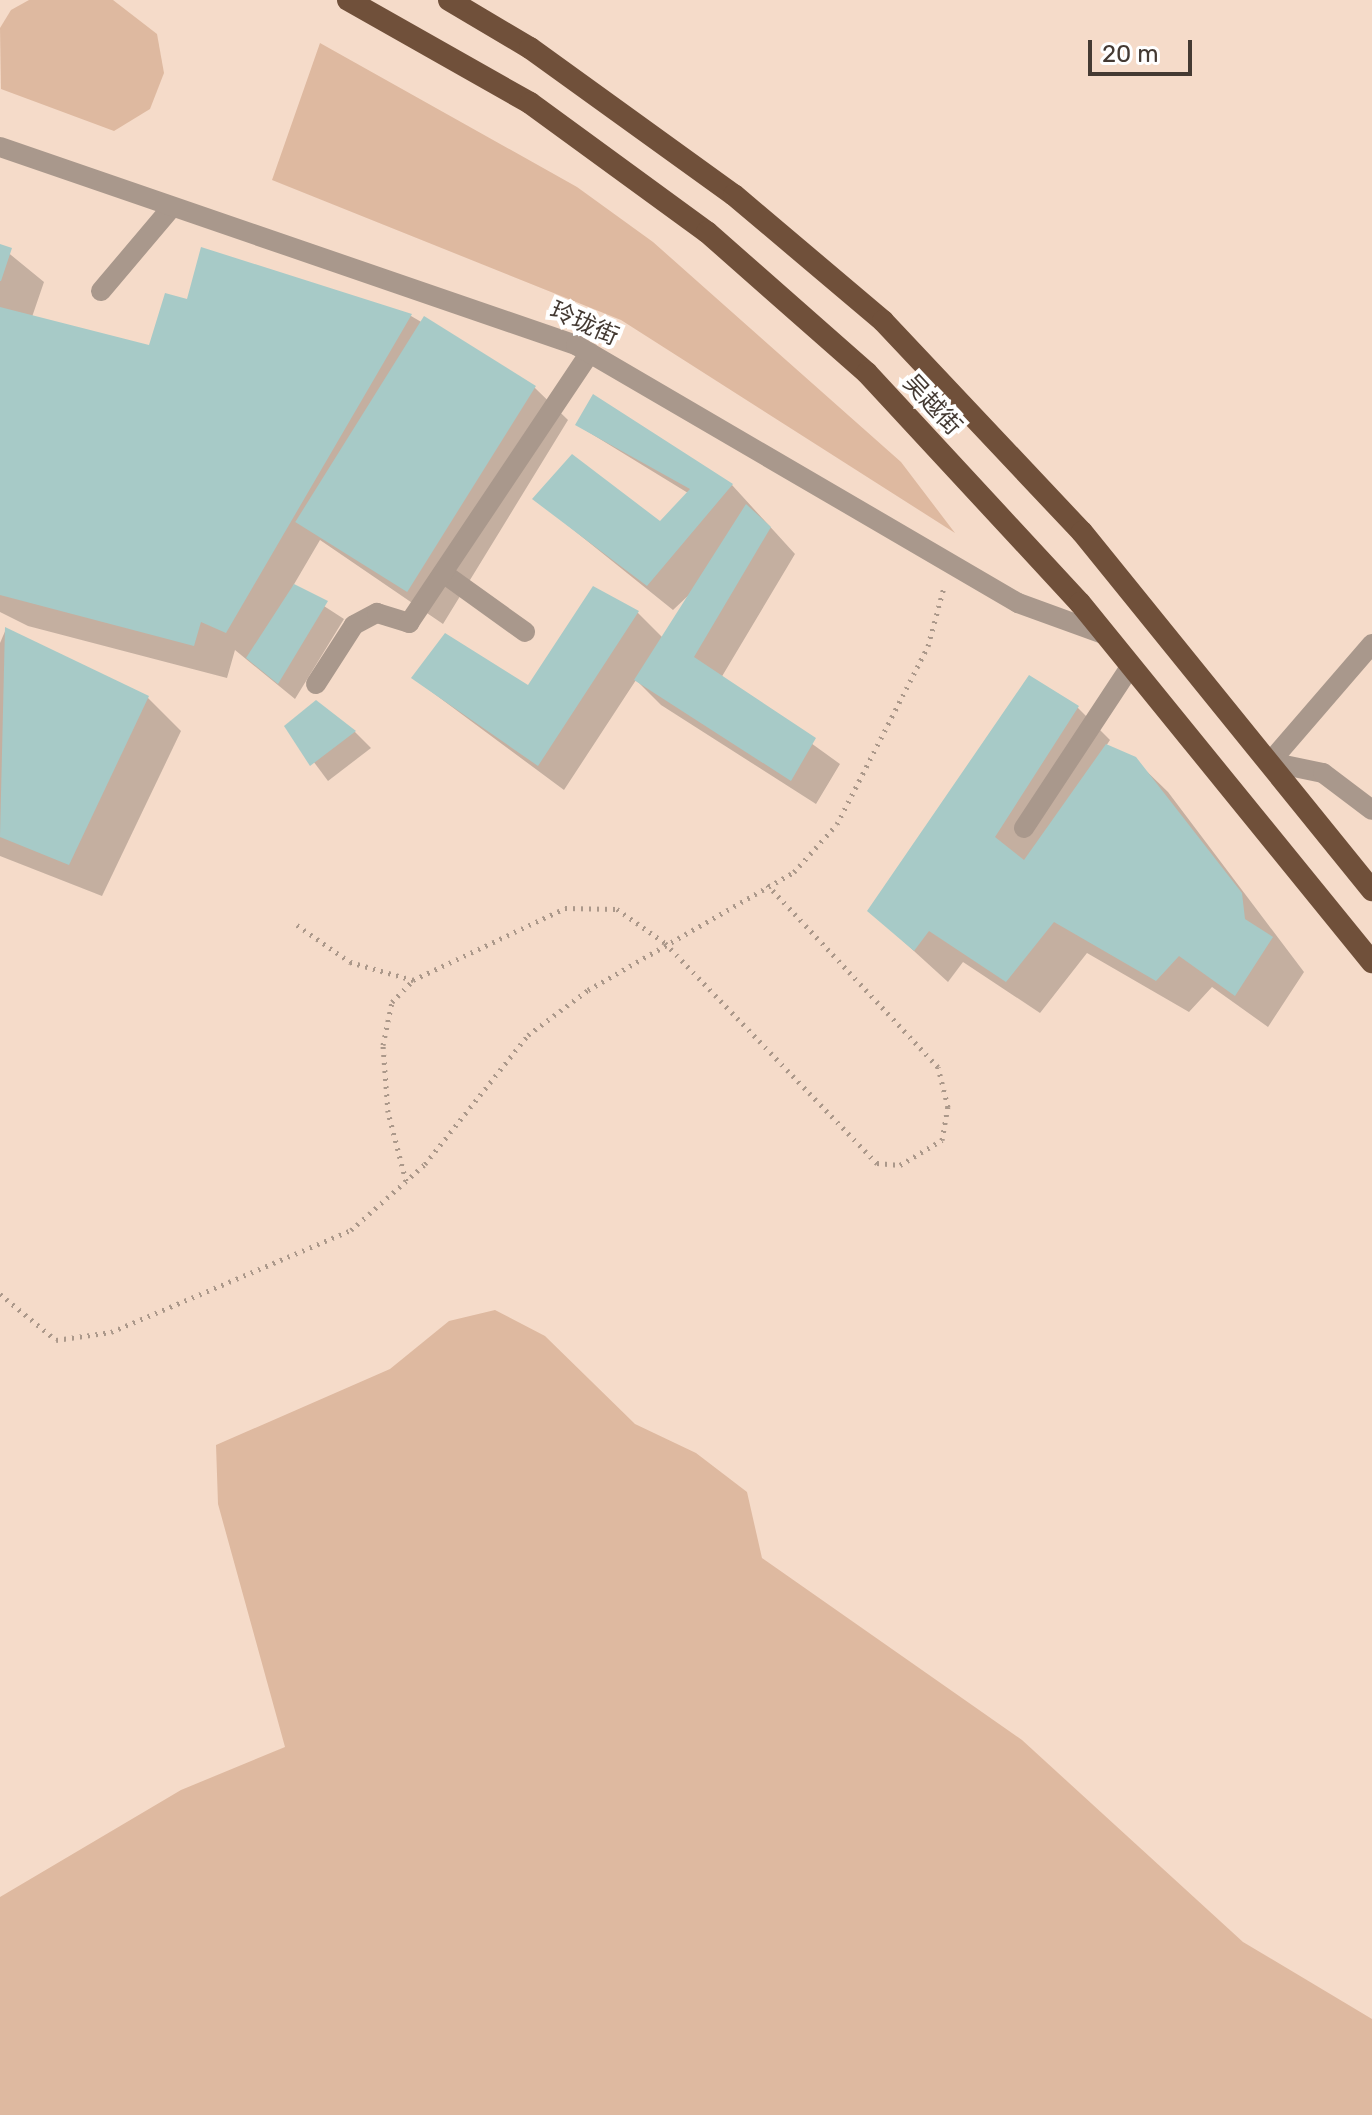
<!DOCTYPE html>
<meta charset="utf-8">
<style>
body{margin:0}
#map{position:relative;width:1372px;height:2115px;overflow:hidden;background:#f5dbc9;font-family:Rubik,"Noto Sans SC",sans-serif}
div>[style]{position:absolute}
.green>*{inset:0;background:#deb9a0}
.shadow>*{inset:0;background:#0003}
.building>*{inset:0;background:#a7cac7;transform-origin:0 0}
.path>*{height:5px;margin-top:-2.5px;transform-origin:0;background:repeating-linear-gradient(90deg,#ab988a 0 2px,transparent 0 8px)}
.service>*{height:20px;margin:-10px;padding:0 10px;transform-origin:10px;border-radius:10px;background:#a9988c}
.minor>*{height:20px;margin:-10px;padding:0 10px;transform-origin:10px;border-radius:10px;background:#a9988c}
.trunk>*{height:22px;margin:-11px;padding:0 11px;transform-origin:11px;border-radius:11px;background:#70503a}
span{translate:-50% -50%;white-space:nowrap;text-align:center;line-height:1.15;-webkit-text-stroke:8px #fff;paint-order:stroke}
.street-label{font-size:24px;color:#443a33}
.scale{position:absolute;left:1088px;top:40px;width:104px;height:36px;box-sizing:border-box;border:4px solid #443a33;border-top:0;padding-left:10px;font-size:24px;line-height:28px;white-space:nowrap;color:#443a33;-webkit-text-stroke:6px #fff;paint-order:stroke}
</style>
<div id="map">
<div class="green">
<div style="clip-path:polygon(29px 0,113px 0,157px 34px,164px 73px,150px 109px,114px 131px,1px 89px,0 28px,11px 10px)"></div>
<div style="clip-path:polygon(320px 43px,577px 187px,653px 242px,901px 462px,955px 533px,621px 320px,272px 180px)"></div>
<div style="clip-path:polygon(495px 1310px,545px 1336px,635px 1424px,696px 1453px,747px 1492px,762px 1558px,1022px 1740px,1243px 1942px,1372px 2019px,1372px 2115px,0 2115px,0 1897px,181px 1790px,285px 1747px,218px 1504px,216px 1445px,390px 1369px,449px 1321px)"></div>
</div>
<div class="shadow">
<div style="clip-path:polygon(0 246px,44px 282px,32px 317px,150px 348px,188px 301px,202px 250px,411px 316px,535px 388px,568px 420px,443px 624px,320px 540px,293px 586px,344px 619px,295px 699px,235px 650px,227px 678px,28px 626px,0 612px)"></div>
<div style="clip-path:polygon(577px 425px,732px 485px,795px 554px,721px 678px,840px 764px,816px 804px,661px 705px,636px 680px,564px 790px,413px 678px,529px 688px,593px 589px,638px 613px,663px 638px,692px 592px,673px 610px,535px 499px,660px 523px,688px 493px)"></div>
<div style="clip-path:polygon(6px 629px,148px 698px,181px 731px,102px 896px,0 856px,0 643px)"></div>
<div style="clip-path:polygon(1077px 707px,1110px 740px,1106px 746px,1134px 759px,1168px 792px,1304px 972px,1268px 1027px,1212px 987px,1189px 1012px,1087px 953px,1040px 1013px,963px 962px,948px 982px,870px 911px)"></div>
<div style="clip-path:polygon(287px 726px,355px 732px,371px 748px,328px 781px)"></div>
</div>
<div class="building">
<div style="clip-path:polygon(0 244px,12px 248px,1px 281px,0 281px)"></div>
<div style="clip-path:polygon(201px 247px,412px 314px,226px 633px,201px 622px,194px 646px,0 595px,0 307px,149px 345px,165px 293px,187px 299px)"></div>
<div style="left:424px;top:316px;width:132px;height:243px;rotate:32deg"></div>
<div style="clip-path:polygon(593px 394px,733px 484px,647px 586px,532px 499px,572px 454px,660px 521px,690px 489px,575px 425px)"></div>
<div style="clip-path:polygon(746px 504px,771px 527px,694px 657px,816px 738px,791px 781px,634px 680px)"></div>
<div style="clip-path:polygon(294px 584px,328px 601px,278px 684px,246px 658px)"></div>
<div style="clip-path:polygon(593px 586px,639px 611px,538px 766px,411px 678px,445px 633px,528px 685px)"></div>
<div style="clip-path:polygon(5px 627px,149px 696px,69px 865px,0 837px)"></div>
<div style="clip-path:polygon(1029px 675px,1079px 706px,995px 837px,1024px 860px,1106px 744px,1136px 757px,1242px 893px,1245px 919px,1273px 937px,1235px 996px,1179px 956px,1156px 981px,1054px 922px,1006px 982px,929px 931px,914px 951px,867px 911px)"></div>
<div style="clip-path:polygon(316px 700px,356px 731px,310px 766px,284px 726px)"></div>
</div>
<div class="path">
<div style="left:297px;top:925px;width:65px;rotate:34.9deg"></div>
<div style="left:350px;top:962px;width:66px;rotate:15.9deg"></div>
<div style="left:406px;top:1181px;width:71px;rotate:-104.6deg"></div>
<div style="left:388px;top:1112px;width:67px;rotate:-94.3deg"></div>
<div style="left:383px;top:1045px;width:44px;rotate:-78.2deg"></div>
<div style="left:392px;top:1002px;width:30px;rotate:-46deg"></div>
<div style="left:413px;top:980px;width:168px;rotate:-25.3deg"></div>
<div style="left:565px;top:908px;width:52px;rotate:1.1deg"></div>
<div style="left:617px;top:909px;width:59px;rotate:35.3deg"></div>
<div style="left:665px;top:943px;width:306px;rotate:46.1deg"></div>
<div style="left:877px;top:1163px;width:23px;rotate:5deg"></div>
<div style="left:900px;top:1165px;width:49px;rotate:-30.8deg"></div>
<div style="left:942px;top:1140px;width:34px;rotate:-80deg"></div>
<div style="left:948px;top:1107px;width:41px;rotate:-104deg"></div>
<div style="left:938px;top:1067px;width:250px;rotate:-133.1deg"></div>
<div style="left:0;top:1294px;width:72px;rotate:39.4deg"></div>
<div style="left:56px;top:1340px;width:56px;rotate:-8.3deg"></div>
<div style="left:111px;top:1332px;width:261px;rotate:-23deg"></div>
<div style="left:351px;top:1230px;width:99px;rotate:-41.7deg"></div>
<div style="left:425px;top:1164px;width:165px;rotate:-51.4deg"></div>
<div style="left:528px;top:1035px;width:75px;rotate:-36.9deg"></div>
<div style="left:588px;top:990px;width:237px;rotate:-29.8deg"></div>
<div style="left:794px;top:872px;width:64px;rotate:-48.1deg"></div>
<div style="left:837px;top:824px;width:200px;rotate:-62.9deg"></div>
<div style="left:928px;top:646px;width:61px;rotate:-74.8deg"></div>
</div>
<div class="service">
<div style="left:101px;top:291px;width:110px;rotate:-49.8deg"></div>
<div style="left:443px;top:573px;width:101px;rotate:35.7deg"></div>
<div style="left:316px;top:684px;width:70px;rotate:-57.2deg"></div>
<div style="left:354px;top:625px;width:26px;rotate:-28deg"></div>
<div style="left:377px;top:613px;width:34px;rotate:17deg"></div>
<div style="left:409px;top:623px;width:325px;rotate:-56.2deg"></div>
<div style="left:1024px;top:828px;width:194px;rotate:-56.6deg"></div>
</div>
<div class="minor">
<div style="left:0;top:147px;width:609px;rotate:18.97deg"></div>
<div style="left:576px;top:345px;width:512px;rotate:30.27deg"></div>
<div style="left:1018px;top:603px;width:94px;rotate:20deg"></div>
<div style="left:1372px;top:644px;width:156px;rotate:130.8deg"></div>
<div style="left:1270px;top:762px;width:54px;rotate:11.7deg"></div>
<div style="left:1323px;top:773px;width:61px;rotate:37.1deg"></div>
</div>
<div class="trunk">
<div style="left:348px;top:0;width:209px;rotate:29.5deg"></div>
<div style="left:530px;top:103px;width:219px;rotate:36.1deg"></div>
<div style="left:707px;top:232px;width:213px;rotate:41.4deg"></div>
<div style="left:867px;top:373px;width:313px;rotate:47.2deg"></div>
<div style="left:1080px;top:603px;width:463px;rotate:50.9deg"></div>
<div style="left:449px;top:0;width:94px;rotate:30.7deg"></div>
<div style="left:530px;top:48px;width:251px;rotate:35.8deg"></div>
<div style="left:734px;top:195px;width:195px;rotate:40.2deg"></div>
<div style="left:883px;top:321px;width:290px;rotate:46.7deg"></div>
<div style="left:1082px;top:532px;width:461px;rotate:51deg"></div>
</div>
<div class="street-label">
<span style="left:584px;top:324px;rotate:24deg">玲珑街</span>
<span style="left:932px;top:405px;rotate:47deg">吴越街</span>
</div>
<div class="scale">20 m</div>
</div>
